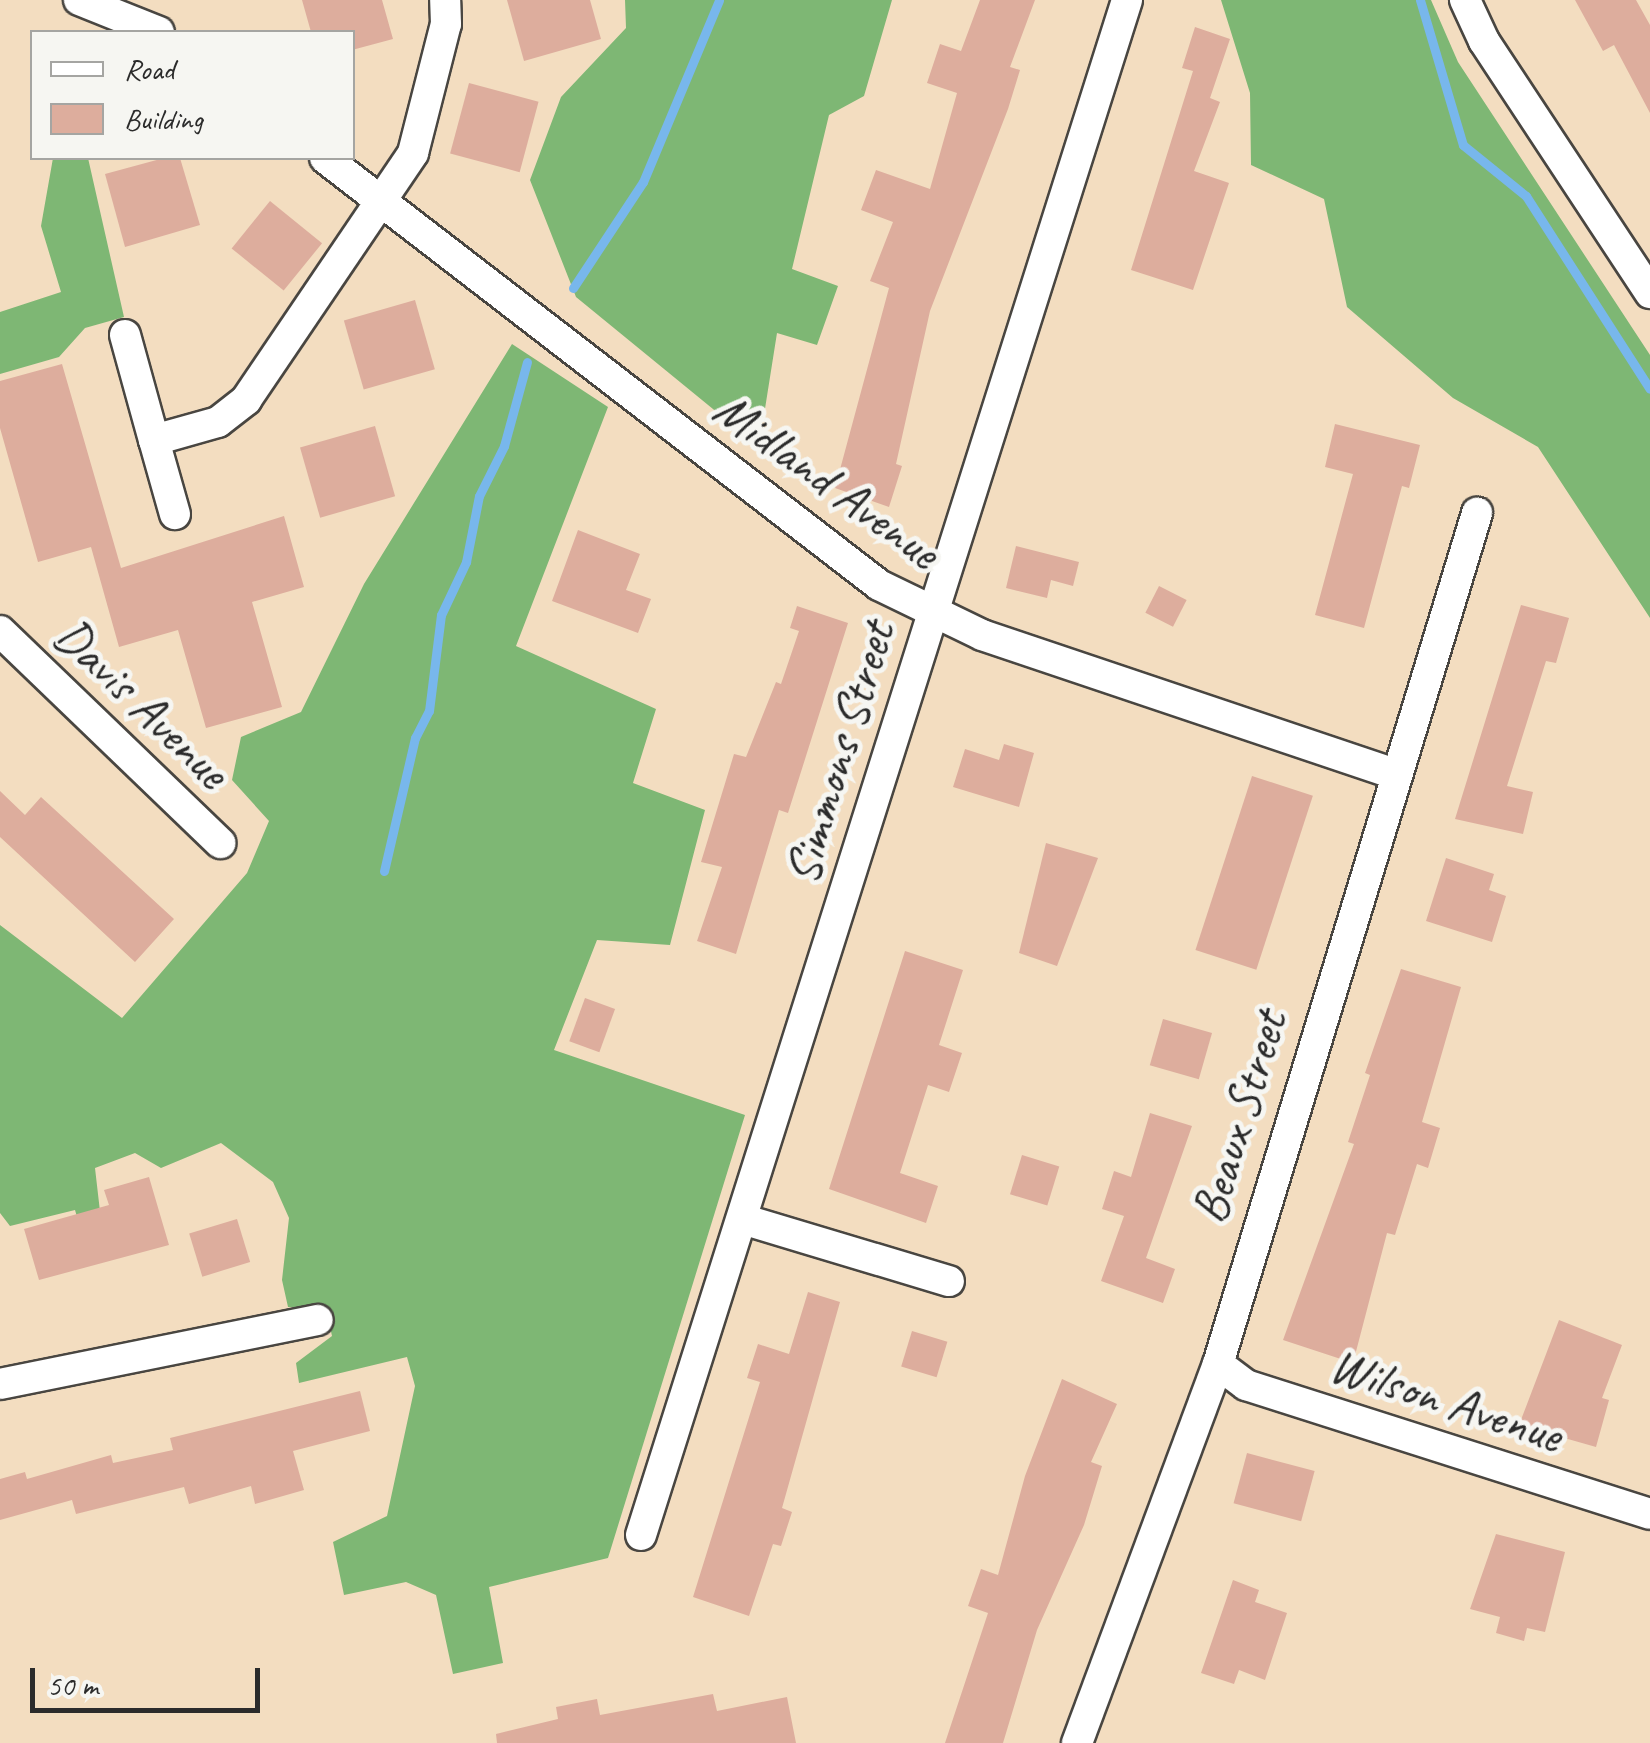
<!DOCTYPE html>
<style>
body{margin:0}
#map{position:relative;width:1650px;height:1743px;overflow:hidden;background:#f3ddc0;font-family:Caveat,sans-serif}
div>[style]{position:absolute}
.forest>*{inset:0;background:#7eb774}
.stream>*{height:9px;margin:-4.5px;padding:0 4.5px;transform-origin:4.5px;border-radius:4.5px;background:#78b7ec}
.building>*{inset:0;background:#ddad9d;transform-origin:0 0}
.roads{filter:drop-shadow(2px 0 #494641) drop-shadow(-2px 0 #494641) drop-shadow(0 2px #494641) drop-shadow(0 -2px #494641)}
.minor>*{height:30px;margin:-15px;padding:0 15px;transform-origin:15px;border-radius:15px;background:#fff}
span{translate:-50% -50%;white-space:nowrap;text-align:center;line-height:1.15;-webkit-text-stroke:10px #f6f6f2;paint-order:stroke}
.street-label{font-size:50px;color:#2b2b2b}
.legend{position:absolute;left:30px;top:30px;width:325px;height:130px;box-sizing:border-box;background:#f6f6f2;border:2px solid #a5a5a2;margin:0;padding:12px 18px;list-style:none;font-size:30px;color:#2b2b2b}
.legend li{display:flex;align-items:center;gap:20px;height:50px}
.legend b{width:50px;border:2px solid #a5a5a2}
.scale{position:absolute;left:30px;top:1668px;width:230px;height:45px;box-sizing:border-box;border:5px solid #2b2b2b;border-top:0;padding-left:12px;font-size:30px;line-height:35px;white-space:nowrap;color:#2b2b2b;-webkit-text-stroke:8px #f6f6f2;paint-order:stroke}
</style>
<div id="map">
<div class="forest">
<div style="clip-path:polygon(625px 0,892px 0,864px 96px,829px 115px,792px 269px,838px 286px,817px 345px,777px 333px,764px 415px,746px 436px,576px 297px,530px 180px,561px 97px,626px 28px)"></div>
<div style="clip-path:polygon(1221px 0,1431px 0,1458px 62px,1650px 355px,1650px 618px,1538px 447px,1453px 398px,1347px 307px,1324px 199px,1251px 165px,1250px 93px)"></div>
<div style="clip-path:polygon(53px 158px,88px 158px,124px 317px,85px 328px,59px 357px,0 374px,0 312px,61px 292px,41px 226px)"></div>
<div style="clip-path:polygon(512px 344px,608px 407px,516px 646px,656px 709px,633px 783px,705px 810px,670px 945px,597px 940px,554px 1050px,745px 1115px,608px 1558px,489px 1587px,503px 1663px,453px 1674px,436px 1595px,406px 1582px,344px 1595px,333px 1542px,387px 1516px,415px 1386px,407px 1357px,299px 1383px,296px 1363px,332px 1336px,326px 1309px,288px 1307px,282px 1280px,289px 1218px,273px 1182px,221px 1143px,161px 1168px,135px 1153px,95px 1168px,105px 1255px,89px 1258px,75px 1210px,10px 1226px,0 1213px,0 925px,122px 1018px,247px 873px,269px 821px,232px 780px,241px 737px,301px 712px,364px 584px)"></div>
</div>
<div class="stream">
<div style="left:1420px;top:0;width:151px;rotate:73.5deg"></div>
<div style="left:1463px;top:145px;width:81px;rotate:39deg"></div>
<div style="left:1526px;top:196px;width:229px;rotate:57.3deg"></div>
<div style="left:573px;top:288px;width:127px;rotate:-56.6deg"></div>
<div style="left:643px;top:182px;width:197px;rotate:-67.3deg"></div>
<div style="left:384px;top:871px;width:137px;rotate:-76.9deg"></div>
<div style="left:415px;top:738px;width:30px;rotate:-63deg"></div>
<div style="left:429px;top:711px;width:97px;rotate:-82.9deg"></div>
<div style="left:441px;top:615px;width:59px;rotate:-64.7deg"></div>
<div style="left:466px;top:562px;width:67px;rotate:-78.9deg"></div>
<div style="left:479px;top:496px;width:56px;rotate:-63.4deg"></div>
<div style="left:504px;top:446px;width:87px;rotate:-74.7deg"></div>
</div>
<div class="building">
<div style="clip-path:polygon(302px 0,382px 0,393px 39px,352px 50px,352px 32px,311px 32px)"></div>
<div style="clip-path:polygon(507px 0,590px 0,601px 39px,524px 61px)"></div>
<div style="clip-path:polygon(980px 0,1035px 0,1010px 67px,1020px 70px,1008px 109px,930px 311px,896px 464px,902px 466px,889px 507px,835px 488px,889px 288px,870px 281px,893px 222px,861px 210px,876px 170px,930px 189px,957px 93px,927px 83px,940px 44px,961px 51px)"></div>
<div style="clip-path:polygon(1575px 0,1636px 0,1650px 25px,1650px 113px,1614px 45px,1603px 51px)"></div>
<div style="clip-path:polygon(1195px 27px,1230px 39px,1210px 98px,1220px 102px,1194px 171px,1229px 183px,1193px 290px,1131px 270px,1193px 71px,1182px 68px)"></div>
<div style="left:469px;top:83px;width:72px;height:73px;rotate:15deg"></div>
<div style="clip-path:polygon(164px 158px,180px 158px,200px 225px,125px 247px,105px 174px)"></div>
<div style="left:270px;top:201px;width:67px;height:61px;rotate:39deg"></div>
<div style="left:415px;top:300px;width:72px;height:74px;rotate:74deg"></div>
<div style="clip-path:polygon(62px 364px,121px 568px,284px 516px,304px 587px,252px 602px,282px 707px,206px 728px,178px 630px,119px 647px,91px 547px,38px 562px,0 428px,0 381px)"></div>
<div style="clip-path:polygon(1335px 424px,1420px 445px,1409px 488px,1402px 486px,1364px 628px,1315px 615px,1353px 474px,1325px 467px)"></div>
<div style="left:375px;top:426px;width:73px;height:78px;rotate:74deg"></div>
<div style="clip-path:polygon(578px 530px,640px 554px,626px 590px,651px 599px,638px 633px,552px 601px)"></div>
<div style="clip-path:polygon(1016px 546px,1079px 562px,1073px 586px,1051px 580px,1047px 598px,1006px 588px)"></div>
<div style="left:1159px;top:586px;width:31px;height:30px;rotate:27deg"></div>
<div style="clip-path:polygon(1521px 605px,1569px 618px,1556px 663px,1546px 661px,1507px 786px,1533px 792px,1523px 834px,1455px 819px)"></div>
<div style="clip-path:polygon(797px 606px,848px 623px,788px 813px,779px 810px,736px 954px,697px 941px,722px 867px,701px 862px,734px 754px,746px 757px,776px 682px,781px 684px,799px 631px,790px 628px)"></div>
<div style="clip-path:polygon(1004px 744px,1034px 753px,1019px 807px,953px 787px,965px 749px,999px 760px)"></div>
<div style="left:1252px;top:776px;width:64px;height:183px;rotate:18deg"></div>
<div style="clip-path:polygon(0 791px,25px 815px,41px 797px,174px 919px,135px 962px,0 837px)"></div>
<div style="clip-path:polygon(1046px 843px,1098px 858px,1057px 966px,1019px 953px)"></div>
<div style="clip-path:polygon(1446px 858px,1494px 874px,1489px 890px,1506px 896px,1492px 942px,1426px 921px)"></div>
<div style="clip-path:polygon(905px 951px,963px 970px,939px 1045px,962px 1053px,949px 1092px,928px 1085px,900px 1173px,938px 1186px,926px 1223px,829px 1189px)"></div>
<div style="clip-path:polygon(1401px 969px,1461px 987px,1422px 1122px,1440px 1128px,1428px 1168px,1417px 1164px,1395px 1235px,1387px 1233px,1353px 1363px,1283px 1340px,1354px 1144px,1348px 1142px,1370px 1075px,1365px 1073px)"></div>
<div style="left:585px;top:998px;width:32px;height:46px;rotate:20deg"></div>
<div style="left:1163px;top:1019px;width:51px;height:48px;rotate:16deg"></div>
<div style="clip-path:polygon(1150px 1113px,1192px 1126px,1146px 1258px,1175px 1269px,1163px 1303px,1101px 1281px,1124px 1216px,1102px 1209px,1114px 1171px,1131px 1177px)"></div>
<div style="left:1022px;top:1155px;width:39px;height:41px;rotate:17deg"></div>
<div style="clip-path:polygon(149px 1177px,169px 1245px,39px 1280px,24px 1229px,109px 1205px,104px 1190px)"></div>
<div style="left:237px;top:1219px;width:45px;height:50px;rotate:73deg"></div>
<div style="clip-path:polygon(808px 1292px,840px 1302px,782px 1508px,792px 1512px,781px 1546px,773px 1544px,749px 1616px,693px 1597px,760px 1382px,747px 1378px,758px 1344px,789px 1354px)"></div>
<div style="clip-path:polygon(1559px 1320px,1622px 1345px,1602px 1398px,1609px 1400px,1596px 1447px,1519px 1425px)"></div>
<div style="left:912px;top:1331px;width:37px;height:37px;rotate:17deg"></div>
<div style="clip-path:polygon(1062px 1379px,1117px 1404px,1091px 1462px,1102px 1466px,1084px 1525px,1037px 1630px,1003px 1743px,945px 1743px,988px 1613px,968px 1606px,981px 1569px,998px 1575px,1025px 1476px)"></div>
<div style="clip-path:polygon(360px 1391px,370px 1431px,293px 1451px,304px 1490px,255px 1504px,251px 1486px,189px 1504px,184px 1487px,76px 1514px,72px 1500px,0 1520px,0 1479px,25px 1472px,27px 1479px,111px 1455px,113px 1463px,173px 1450px,170px 1438px)"></div>
<div style="left:1247px;top:1453px;width:70px;height:52px;rotate:15deg"></div>
<div style="clip-path:polygon(1496px 1534px,1565px 1552px,1545px 1632px,1527px 1628px,1524px 1641px,1496px 1633px,1500px 1617px,1470px 1609px)"></div>
<div style="clip-path:polygon(1233px 1580px,1259px 1590px,1255px 1602px,1287px 1613px,1265px 1680px,1239px 1670px,1234px 1684px,1201px 1673px)"></div>
<div style="clip-path:polygon(713px 1694px,717px 1711px,787px 1697px,796px 1743px,497px 1743px,496px 1734px,558px 1719px,556px 1707px,597px 1699px,600px 1715px)"></div>
</div>
<div class="roads">
<div class="minor">
<div style="left:79px;top:0;width:86px;rotate:21.8deg"></div>
<div style="left:1465px;top:0;width:45px;rotate:65.1deg"></div>
<div style="left:1484px;top:41px;width:302px;rotate:56.6deg"></div>
<div style="left:325px;top:158px;width:699px;rotate:37.62deg"></div>
<div style="left:879px;top:585px;width:114px;rotate:25.9deg"></div>
<div style="left:982px;top:635px;width:438px;rotate:18.6deg"></div>
<div style="left:125px;top:335px;width:109px;rotate:74.6deg"></div>
<div style="left:154px;top:440px;width:66px;rotate:-15.7deg"></div>
<div style="left:218px;top:422px;width:36px;rotate:-38deg"></div>
<div style="left:246px;top:400px;width:298px;rotate:-55.9deg"></div>
<div style="left:413px;top:153px;width:133px;rotate:-75.7deg"></div>
<div style="left:446px;top:24px;width:24px;rotate:-92deg"></div>
<div style="left:154px;top:440px;width:77px;rotate:74.2deg"></div>
<div style="left:0;top:631px;width:306px;rotate:43.9deg"></div>
<div style="left:742px;top:1219px;width:216px;rotate:16.7deg"></div>
<div style="left:1218px;top:1364px;width:35px;rotate:37deg"></div>
<div style="left:1246px;top:1385px;width:424px;rotate:17.7deg"></div>
<div style="left:0;top:1384px;width:324px;rotate:-11.4deg"></div>
<div style="left:641px;top:1535px;width:1610px;rotate:-72.43deg"></div>
<div style="left:1077px;top:1743px;width:404px;rotate:-69.6deg"></div>
<div style="left:1218px;top:1364px;width:890px;rotate:-73.07deg"></div>
</div>
</div>
<div class="street-label">
<span style="left:827px;top:480px;rotate:36deg">Midland Avenue</span>
<span style="left:142px;top:703px;rotate:44deg">Davis Avenue</span>
<span style="left:839px;top:753px;rotate:-73deg">Simmons Street</span>
<span style="left:1239px;top:1117px;rotate:-73deg">Beaux Street</span>
<span style="left:1446px;top:1400px;rotate:18deg">Wilson Avenue</span>
</div>
<ul class="legend">
<li><b style="height:12px;background:#fff"></b>Road</li>
<li><b style="height:28px;background:#ddad9d"></b>Building</li>
</ul>
<div class="scale">50 m</div>
</div>
